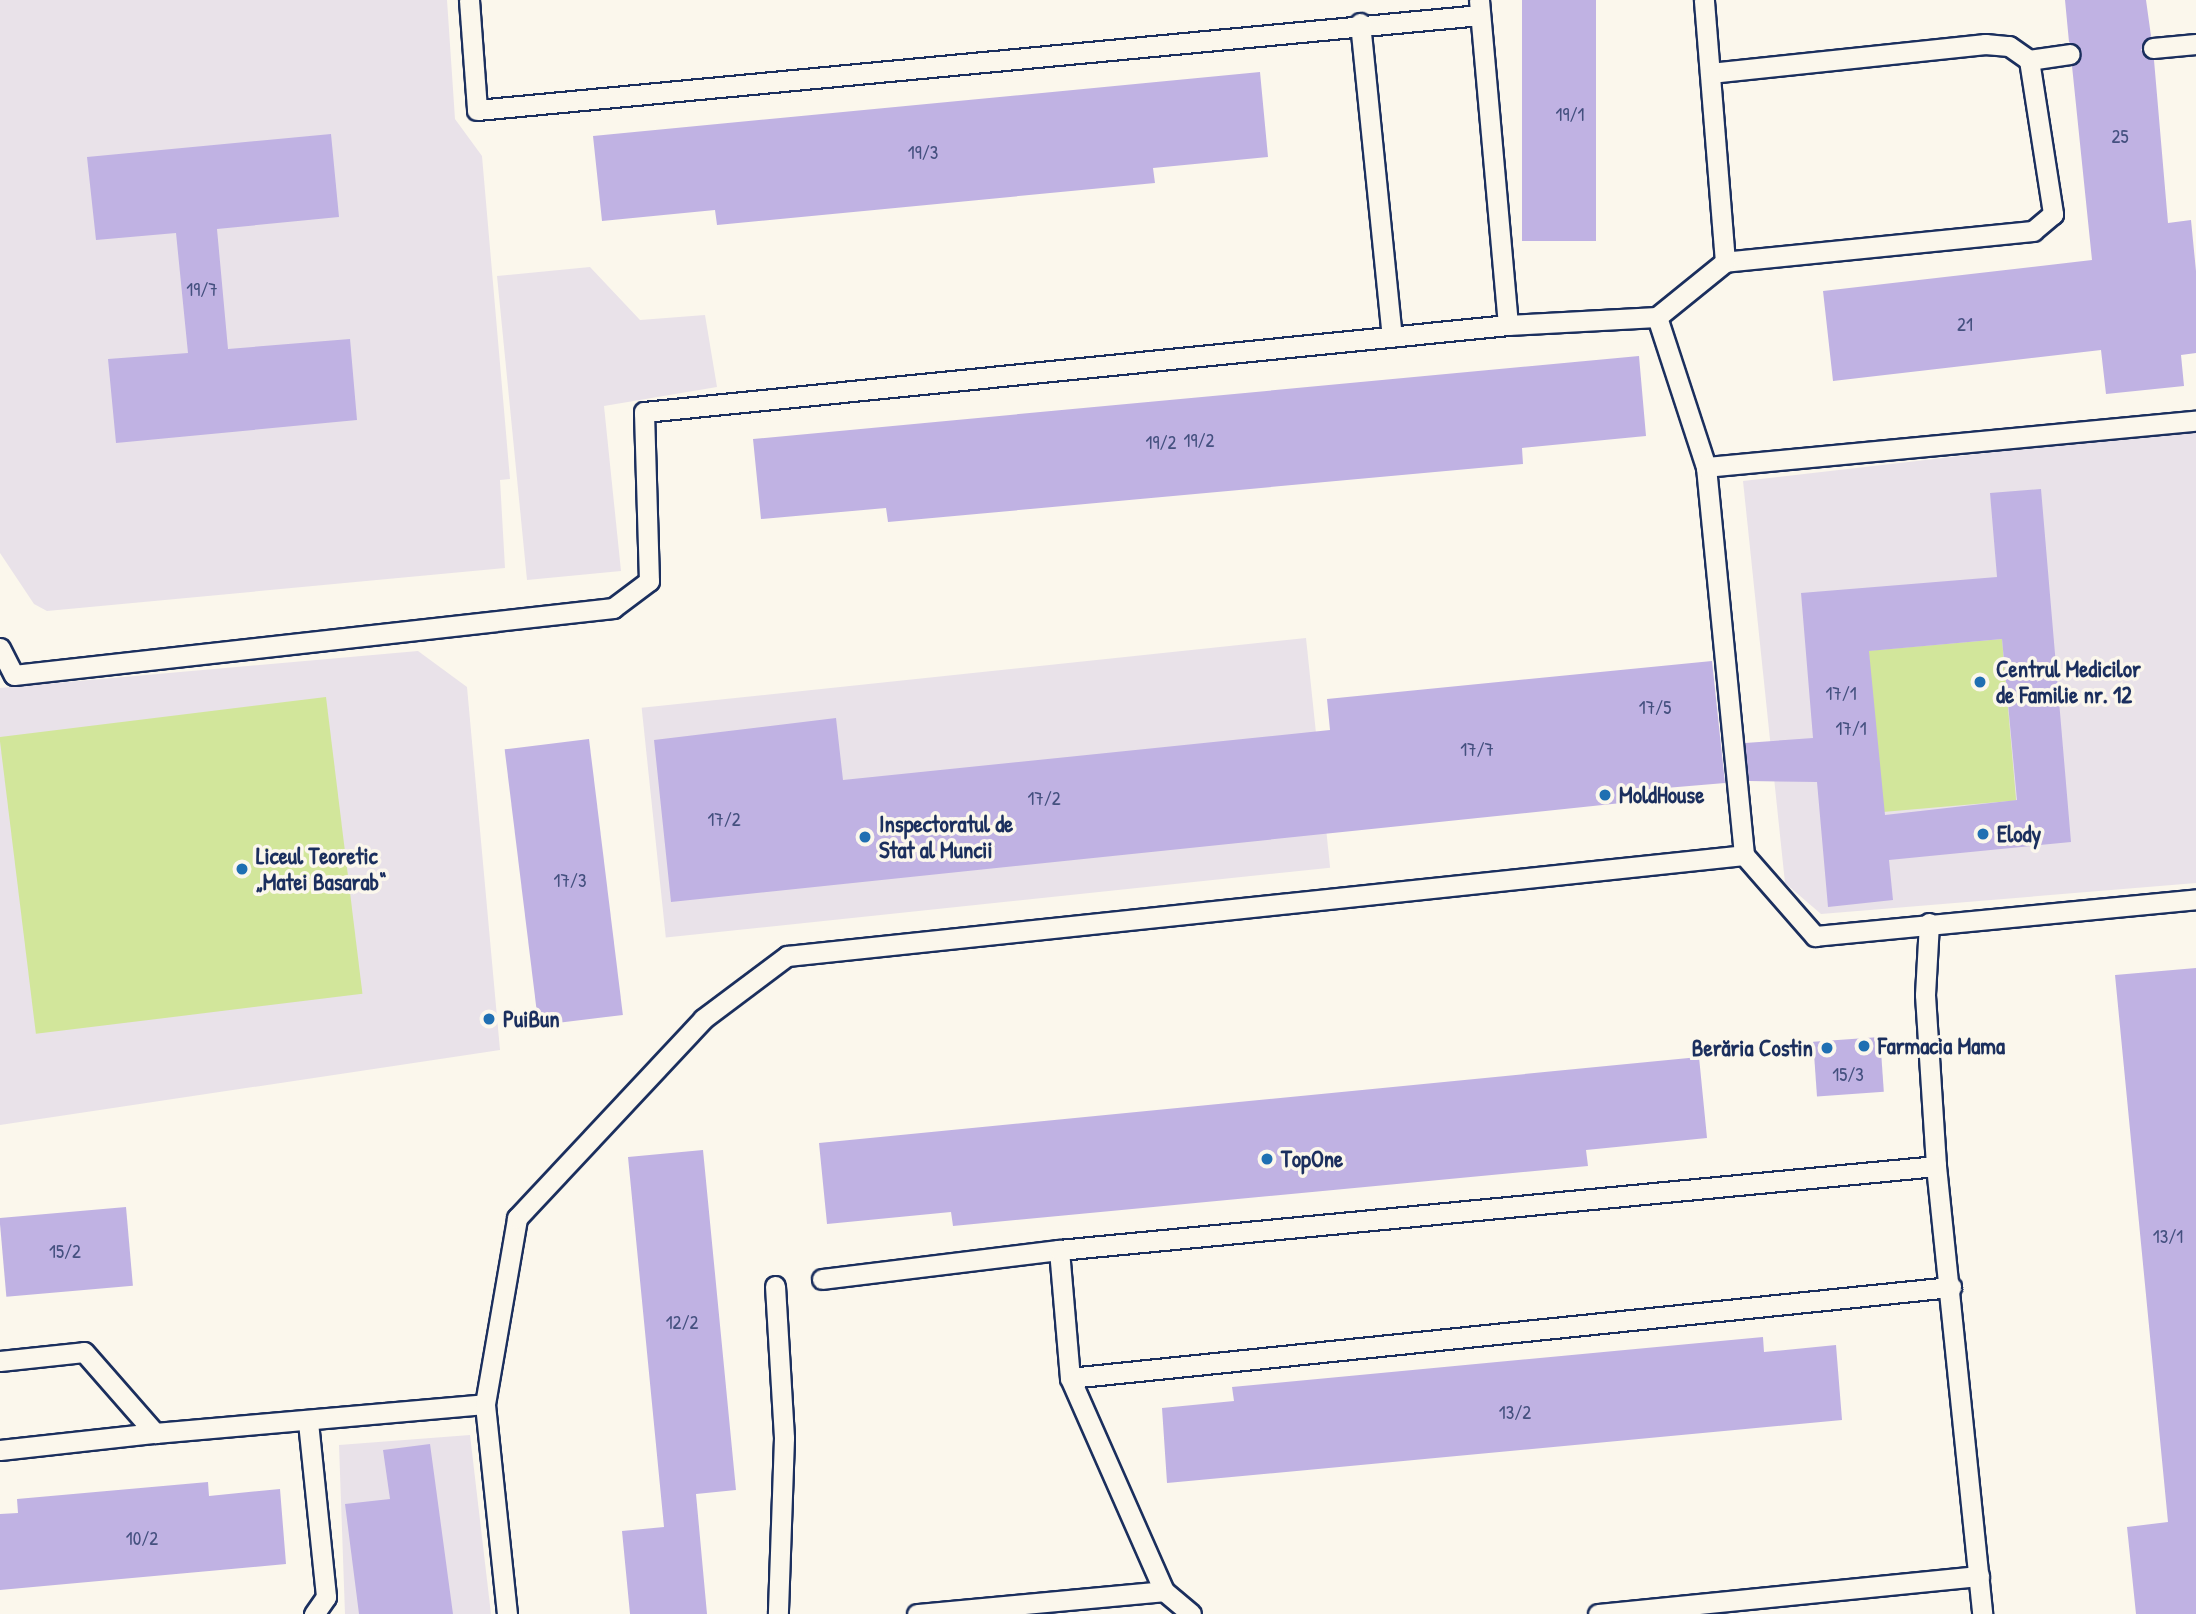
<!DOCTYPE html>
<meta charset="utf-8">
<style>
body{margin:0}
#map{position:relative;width:2196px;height:1614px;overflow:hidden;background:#fbf7ec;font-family:"Patrick Hand",sans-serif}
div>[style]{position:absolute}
.built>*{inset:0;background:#e9e2e9;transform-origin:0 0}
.green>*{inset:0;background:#d2e69b;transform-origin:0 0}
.building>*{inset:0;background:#c0b2e3;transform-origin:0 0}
.roads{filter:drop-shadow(2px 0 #1b2f5e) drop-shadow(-2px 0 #1b2f5e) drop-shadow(0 2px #1b2f5e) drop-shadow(0 -2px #1b2f5e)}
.lane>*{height:19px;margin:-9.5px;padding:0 9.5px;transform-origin:9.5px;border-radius:9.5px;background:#fbf7ec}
.dots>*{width:19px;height:19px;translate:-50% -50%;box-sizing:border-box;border:4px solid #fbf7ec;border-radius:50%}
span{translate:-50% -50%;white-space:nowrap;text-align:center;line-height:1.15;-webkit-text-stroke:7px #fbf7ec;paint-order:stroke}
.number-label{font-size:19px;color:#44507f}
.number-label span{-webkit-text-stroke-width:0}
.poi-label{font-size:23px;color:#1b2f5e;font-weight:700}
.left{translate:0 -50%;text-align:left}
.right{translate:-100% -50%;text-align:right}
</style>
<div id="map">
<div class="built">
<div style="clip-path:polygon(0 0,447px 0,455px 119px,482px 156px,510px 479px,500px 480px,505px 568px,47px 611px,34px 604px,0 553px)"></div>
<div style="clip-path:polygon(590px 267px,640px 320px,705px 315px,717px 387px,604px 406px,621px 571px,527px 580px,497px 276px)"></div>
<div style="clip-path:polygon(2196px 429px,2196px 883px,1821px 914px,1785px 883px,1743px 481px)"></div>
<div style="left:1306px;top:638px;width:231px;height:668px;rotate:84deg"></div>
<div style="clip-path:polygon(418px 651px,467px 687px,500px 1050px,0 1125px,0 688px)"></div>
<div style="clip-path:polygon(470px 1435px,491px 1614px,345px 1614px,339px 1445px)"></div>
</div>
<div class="green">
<div style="left:2002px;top:639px;width:162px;height:134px;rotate:85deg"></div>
<div style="left:326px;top:697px;width:299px;height:329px;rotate:83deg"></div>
</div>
<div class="building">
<div style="left:1522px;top:0;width:74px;height:241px"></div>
<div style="clip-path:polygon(2065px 0,2146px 0,2151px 36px,2141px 50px,2154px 60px,2168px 223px,2191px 220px,2196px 271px,2196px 353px,2181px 355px,2184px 386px,2106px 394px,2101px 350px,1833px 381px,1823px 291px,2092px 260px,2072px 66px,2082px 53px,2069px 42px)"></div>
<div style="clip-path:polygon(1260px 72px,1268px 157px,1153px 168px,1155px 183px,717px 225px,715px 210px,602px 221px,593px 136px)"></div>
<div style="clip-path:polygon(331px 134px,339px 217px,217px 229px,228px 349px,350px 339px,357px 420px,116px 443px,108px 359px,188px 353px,176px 233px,96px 240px,87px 157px)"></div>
<div style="clip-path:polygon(1639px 356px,1646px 436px,1522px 448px,1523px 464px,888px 522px,886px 508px,761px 519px,753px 439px)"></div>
<div style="clip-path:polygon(evenodd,2041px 489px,2071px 842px,1889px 860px,1893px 900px,1828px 907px,1817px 782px,1749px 781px,1745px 743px,1813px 738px,1801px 593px,1997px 577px,1990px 493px,2041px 489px,2002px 639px,2017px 800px,1885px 815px,1869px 651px,2002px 639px)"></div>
<div style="clip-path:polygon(1712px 661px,1725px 783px,1630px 791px,1631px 802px,671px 902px,654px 740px,836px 718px,843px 780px,1330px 730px,1327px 699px)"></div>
<div style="left:589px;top:739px;width:278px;height:85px;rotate:83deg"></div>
<div style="clip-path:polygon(2196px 968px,2196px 1614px,2136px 1614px,2127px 1527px,2168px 1522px,2115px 975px)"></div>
<div style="left:1880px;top:1037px;width:55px;height:67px;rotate:86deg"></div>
<div style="clip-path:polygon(1699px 1057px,1707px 1138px,1586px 1150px,1588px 1166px,953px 1226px,951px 1212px,827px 1224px,819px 1143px)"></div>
<div style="clip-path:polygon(703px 1150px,736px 1490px,696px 1494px,707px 1614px,630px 1614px,622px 1531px,664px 1527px,628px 1157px)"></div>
<div style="left:126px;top:1207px;width:79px;height:127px;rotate:85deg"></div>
<div style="clip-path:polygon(1763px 1337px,1764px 1352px,1836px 1345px,1842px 1420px,1167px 1483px,1162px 1408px,1234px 1401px,1232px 1387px)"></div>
<div style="clip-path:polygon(430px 1444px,453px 1614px,359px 1614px,345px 1504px,390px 1499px,383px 1450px)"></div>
<div style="clip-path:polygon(208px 1482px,209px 1496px,280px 1489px,286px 1564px,0 1590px,0 1514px,18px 1513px,17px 1499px)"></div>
</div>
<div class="roads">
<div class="lane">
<div style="left:469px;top:0;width:110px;rotate:85.8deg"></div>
<div style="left:477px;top:110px;width:1007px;rotate:-5.41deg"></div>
<div style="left:1479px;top:0;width:326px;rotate:84.9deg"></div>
<div style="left:1360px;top:23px;width:315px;rotate:84.2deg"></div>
<div style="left:2153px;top:48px;width:43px;rotate:-5.3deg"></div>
<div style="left:2029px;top:60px;width:41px;rotate:-8.3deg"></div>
<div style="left:1710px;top:73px;width:277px;rotate:-6deg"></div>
<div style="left:1985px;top:44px;width:24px;rotate:5deg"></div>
<div style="left:2009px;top:46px;width:24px;rotate:35deg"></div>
<div style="left:2029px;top:60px;width:156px;rotate:81.1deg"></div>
<div style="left:2053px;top:214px;width:26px;rotate:140deg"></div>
<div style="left:2033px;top:231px;width:310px;rotate:174.3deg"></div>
<div style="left:1657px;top:317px;width:158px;rotate:71.9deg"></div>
<div style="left:1706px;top:467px;width:390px;rotate:84.4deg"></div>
<div style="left:1706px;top:467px;width:492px;rotate:-5.4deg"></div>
<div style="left:0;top:648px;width:30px;rotate:63deg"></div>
<div style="left:14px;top:675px;width:603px;rotate:-6.38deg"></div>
<div style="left:613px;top:608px;width:45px;rotate:-36.9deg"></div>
<div style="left:649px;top:581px;width:169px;rotate:-91.7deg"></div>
<div style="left:644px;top:412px;width:868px;rotate:-5.75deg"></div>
<div style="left:1508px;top:325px;width:149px;rotate:-3.1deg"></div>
<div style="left:1657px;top:317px;width:87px;rotate:-39deg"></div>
<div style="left:1725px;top:262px;width:263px;rotate:-94.6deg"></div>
<div style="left:1929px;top:923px;width:72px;rotate:93.2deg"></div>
<div style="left:1925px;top:995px;width:171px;rotate:86.3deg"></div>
<div style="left:1936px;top:1166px;width:450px;rotate:84.1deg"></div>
<div style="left:1059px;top:1250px;width:128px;rotate:85.1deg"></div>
<div style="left:1070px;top:1378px;width:886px;rotate:-5.9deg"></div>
<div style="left:822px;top:1279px;width:239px;rotate:-7deg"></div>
<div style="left:1059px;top:1250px;width:881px;rotate:-5.47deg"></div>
<div style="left:775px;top:1286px;width:152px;rotate:86.6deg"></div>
<div style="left:784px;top:1438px;width:176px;rotate:92deg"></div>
<div style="left:0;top:1361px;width:84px;rotate:-6.1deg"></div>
<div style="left:84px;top:1352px;width:108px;rotate:48.8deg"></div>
<div style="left:155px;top:1433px;width:331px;rotate:-5deg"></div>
<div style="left:1070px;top:1378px;width:233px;rotate:66.2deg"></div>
<div style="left:1164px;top:1591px;width:35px;rotate:40deg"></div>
<div style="left:308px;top:1422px;width:176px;rotate:84.1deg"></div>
<div style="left:326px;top:1597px;width:21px;rotate:125deg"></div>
<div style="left:0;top:1450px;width:156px;rotate:-6.3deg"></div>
<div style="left:507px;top:1614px;width:211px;rotate:-96deg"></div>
<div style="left:485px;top:1404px;width:189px;rotate:-80.2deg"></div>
<div style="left:517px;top:1218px;width:272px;rotate:-46.9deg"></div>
<div style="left:703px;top:1019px;width:105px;rotate:-36.9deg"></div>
<div style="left:787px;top:956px;width:962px;rotate:-6.02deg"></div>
<div style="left:1744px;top:855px;width:108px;rotate:48.8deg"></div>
<div style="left:1815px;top:936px;width:383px;rotate:-5.5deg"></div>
<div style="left:917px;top:1614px;width:248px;rotate:-5.3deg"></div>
<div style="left:1598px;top:1614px;width:383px;rotate:-5.7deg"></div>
</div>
</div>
<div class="dots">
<div style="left:1980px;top:682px;background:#1f6fb2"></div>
<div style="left:1605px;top:795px;background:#1f6fb2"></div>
<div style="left:1983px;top:834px;background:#1f6fb2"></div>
<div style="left:865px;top:837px;background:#1f6fb2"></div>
<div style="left:242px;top:869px;background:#1f6fb2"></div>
<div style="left:489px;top:1019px;background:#1f6fb2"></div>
<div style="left:1864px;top:1046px;background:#1f6fb2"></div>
<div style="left:1827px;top:1048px;background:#1f6fb2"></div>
<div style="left:1267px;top:1159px;background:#1f6fb2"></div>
</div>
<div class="number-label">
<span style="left:1570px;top:115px">19/1</span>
<span style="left:2120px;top:137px">25</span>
<span style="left:923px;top:153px">19/3</span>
<span style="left:202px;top:290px">19/7</span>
<span style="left:1965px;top:325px">21</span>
<span style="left:1199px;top:441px">19/2</span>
<span style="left:1161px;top:443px">19/2</span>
<span style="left:1841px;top:694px">17/1</span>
<span style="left:1655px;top:708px">17/5</span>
<span style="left:1851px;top:729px">17/1</span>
<span style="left:1477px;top:750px">17/7</span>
<span style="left:1044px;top:799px">17/2</span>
<span style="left:724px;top:820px">17/2</span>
<span style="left:570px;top:881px">17/3</span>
<span style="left:1848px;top:1075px">15/3</span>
<span style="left:2168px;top:1237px">13/1</span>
<span style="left:65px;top:1252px">15/2</span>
<span style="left:682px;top:1323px">12/2</span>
<span style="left:1515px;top:1413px">13/2</span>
<span style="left:142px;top:1539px">10/2</span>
</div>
<div class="poi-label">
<span class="left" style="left:1996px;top:682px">Centrul Medicilor<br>de Familie nr. 12</span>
<span class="left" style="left:1619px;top:795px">MoldHouse</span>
<span class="left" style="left:879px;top:837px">Inspectoratul de<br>Stat al Muncii</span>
<span class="left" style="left:1997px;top:834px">Elody</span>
<span class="left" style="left:256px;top:869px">Liceul Teoretic<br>„Matei Basarab“</span>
<span class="left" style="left:503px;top:1019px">PuiBun</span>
<span class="left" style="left:1878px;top:1046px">Farmacia Mama</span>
<span class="right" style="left:1813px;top:1048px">Berăria Costin</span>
<span class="left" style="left:1281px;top:1159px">TopOne</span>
</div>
</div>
